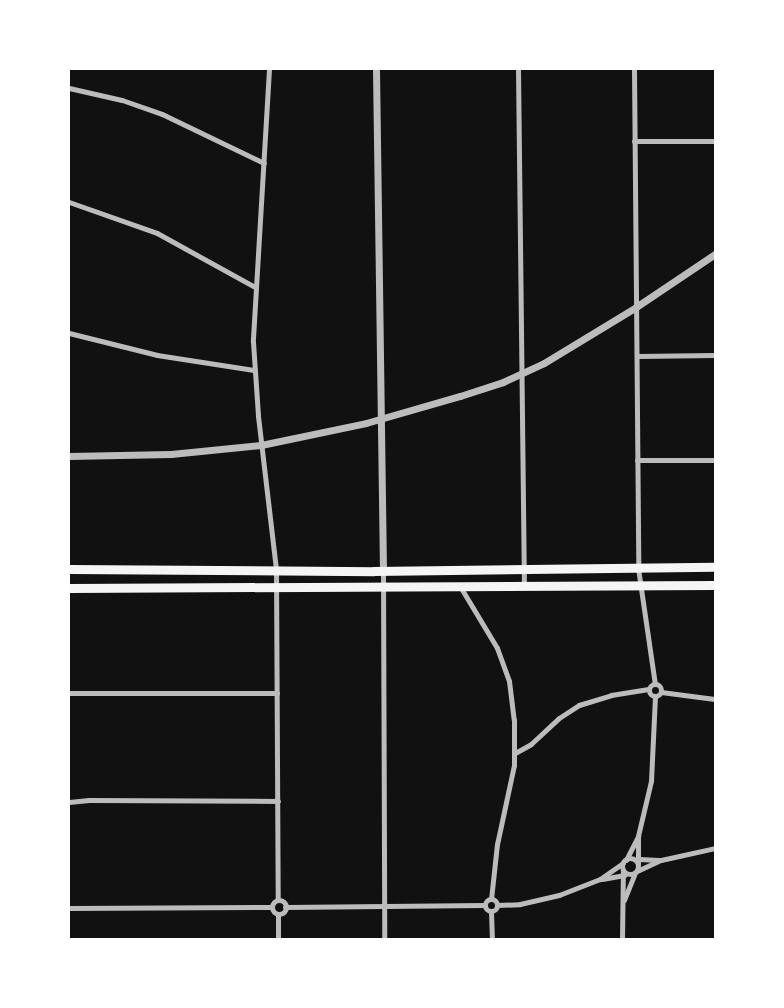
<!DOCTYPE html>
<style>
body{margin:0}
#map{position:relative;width:784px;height:1008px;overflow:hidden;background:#111;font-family:Raleway,sans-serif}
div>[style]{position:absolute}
.minor>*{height:5px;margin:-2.5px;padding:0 2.5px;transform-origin:2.5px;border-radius:2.5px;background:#bcbcbc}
.minor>.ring{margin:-2.5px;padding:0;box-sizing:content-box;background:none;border:5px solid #bcbcbc;border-radius:50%}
.tertiary>*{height:7px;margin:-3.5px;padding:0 3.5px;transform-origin:3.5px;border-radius:3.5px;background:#bcbcbc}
.primary>*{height:9px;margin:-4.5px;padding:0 4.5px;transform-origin:4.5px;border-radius:4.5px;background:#f5f5f5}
span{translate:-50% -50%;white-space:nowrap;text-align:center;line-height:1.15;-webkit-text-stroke:6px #fff;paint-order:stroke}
.frame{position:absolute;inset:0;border:70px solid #fff;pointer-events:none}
</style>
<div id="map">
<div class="minor">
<div style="left:269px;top:69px;width:273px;rotate:93.4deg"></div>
<div style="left:253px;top:342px;width:74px;rotate:86.1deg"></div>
<div style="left:258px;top:416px;width:155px;rotate:83.3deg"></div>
<div style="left:276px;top:570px;width:330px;rotate:89.7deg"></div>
<div style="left:518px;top:69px;width:517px;rotate:89.34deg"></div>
<div style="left:634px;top:69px;width:499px;rotate:89.5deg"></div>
<div style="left:638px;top:568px;width:117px;rotate:81.7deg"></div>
<div style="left:69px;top:88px;width:54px;rotate:12.8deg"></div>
<div style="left:122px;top:100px;width:42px;rotate:19.3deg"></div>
<div style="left:162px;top:114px;width:113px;rotate:25.7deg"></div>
<div style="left:634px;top:141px;width:81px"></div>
<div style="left:69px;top:202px;width:93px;rotate:19.4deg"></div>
<div style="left:157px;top:233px;width:112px;rotate:28.9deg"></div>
<div style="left:69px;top:333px;width:91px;rotate:14deg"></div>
<div style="left:157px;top:355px;width:98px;rotate:8.8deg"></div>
<div style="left:637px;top:356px;width:78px;rotate:-0.7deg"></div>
<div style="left:637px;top:460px;width:78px"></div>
<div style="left:383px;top:570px;width:369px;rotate:89.8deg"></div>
<div style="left:461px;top:588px;width:70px;rotate:59deg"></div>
<div style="left:497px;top:648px;width:35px;rotate:70deg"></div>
<div style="left:509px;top:681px;width:39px;rotate:83deg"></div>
<div style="left:514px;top:720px;width:45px;rotate:90deg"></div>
<div style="left:514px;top:765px;width:81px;rotate:102.1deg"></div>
<div style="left:497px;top:844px;width:55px;rotate:96.2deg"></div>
<div class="ring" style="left:649px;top:684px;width:7px;height:7px"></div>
<div style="left:661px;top:692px;width:54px;rotate:7.4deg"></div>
<div style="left:69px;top:693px;width:208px"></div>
<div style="left:515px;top:753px;width:18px;rotate:-29deg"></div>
<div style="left:531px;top:744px;width:38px;rotate:-43deg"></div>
<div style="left:559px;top:718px;width:24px;rotate:-33deg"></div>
<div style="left:579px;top:705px;width:34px;rotate:-17deg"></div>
<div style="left:611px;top:695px;width:38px;rotate:-9deg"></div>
<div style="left:69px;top:802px;width:20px;rotate:-6deg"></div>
<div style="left:89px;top:800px;width:189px;rotate:0.3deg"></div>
<div style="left:638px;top:838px;width:26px;rotate:90deg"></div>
<div class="ring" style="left:622px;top:858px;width:11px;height:11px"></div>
<div style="left:639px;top:859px;width:20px;rotate:3deg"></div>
<div style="left:626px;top:860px;width:27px;rotate:-63deg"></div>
<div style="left:638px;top:836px;width:57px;rotate:-76.7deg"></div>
<div style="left:651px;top:781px;width:84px;rotate:-87.3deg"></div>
<div style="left:637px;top:871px;width:26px;rotate:-25deg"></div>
<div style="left:661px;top:860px;width:55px;rotate:-12.5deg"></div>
<div style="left:602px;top:879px;width:23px;rotate:-10deg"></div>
<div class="ring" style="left:485px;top:899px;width:7px;height:7px"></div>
<div style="left:624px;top:900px;width:29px;rotate:-68deg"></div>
<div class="ring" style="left:272px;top:900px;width:9px;height:9px"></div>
<div style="left:497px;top:905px;width:23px;rotate:-2deg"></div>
<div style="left:520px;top:904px;width:40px;rotate:-13deg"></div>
<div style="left:559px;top:895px;width:44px;rotate:-21.3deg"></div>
<div style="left:600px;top:879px;width:28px;rotate:-35deg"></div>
<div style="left:285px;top:907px;width:200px;rotate:-0.6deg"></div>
<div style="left:69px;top:908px;width:203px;rotate:-0.3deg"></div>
<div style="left:491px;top:912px;width:27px;rotate:88deg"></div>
<div style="left:278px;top:914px;width:25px;rotate:90deg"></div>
<div style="left:622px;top:939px;width:69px;rotate:-89.2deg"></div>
</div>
<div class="tertiary">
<div style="left:376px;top:69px;width:501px;rotate:89.2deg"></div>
<div style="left:69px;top:456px;width:102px;rotate:-1.1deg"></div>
<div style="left:171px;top:454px;width:90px;rotate:-5.7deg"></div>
<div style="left:261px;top:445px;width:107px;rotate:-11.8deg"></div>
<div style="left:366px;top:423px;width:98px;rotate:-16deg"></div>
<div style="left:460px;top:396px;width:45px;rotate:-18deg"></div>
<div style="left:503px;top:382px;width:45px;rotate:-24.9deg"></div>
<div style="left:544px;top:363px;width:108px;rotate:-31.3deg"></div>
<div style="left:636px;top:307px;width:95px;rotate:-33.9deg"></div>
</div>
<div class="primary">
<div style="left:69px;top:569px;width:305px;rotate:0.4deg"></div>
<div style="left:374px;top:571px;width:341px;rotate:-0.7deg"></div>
<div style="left:69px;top:588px;width:646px;rotate:-0.27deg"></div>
</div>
<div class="frame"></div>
</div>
